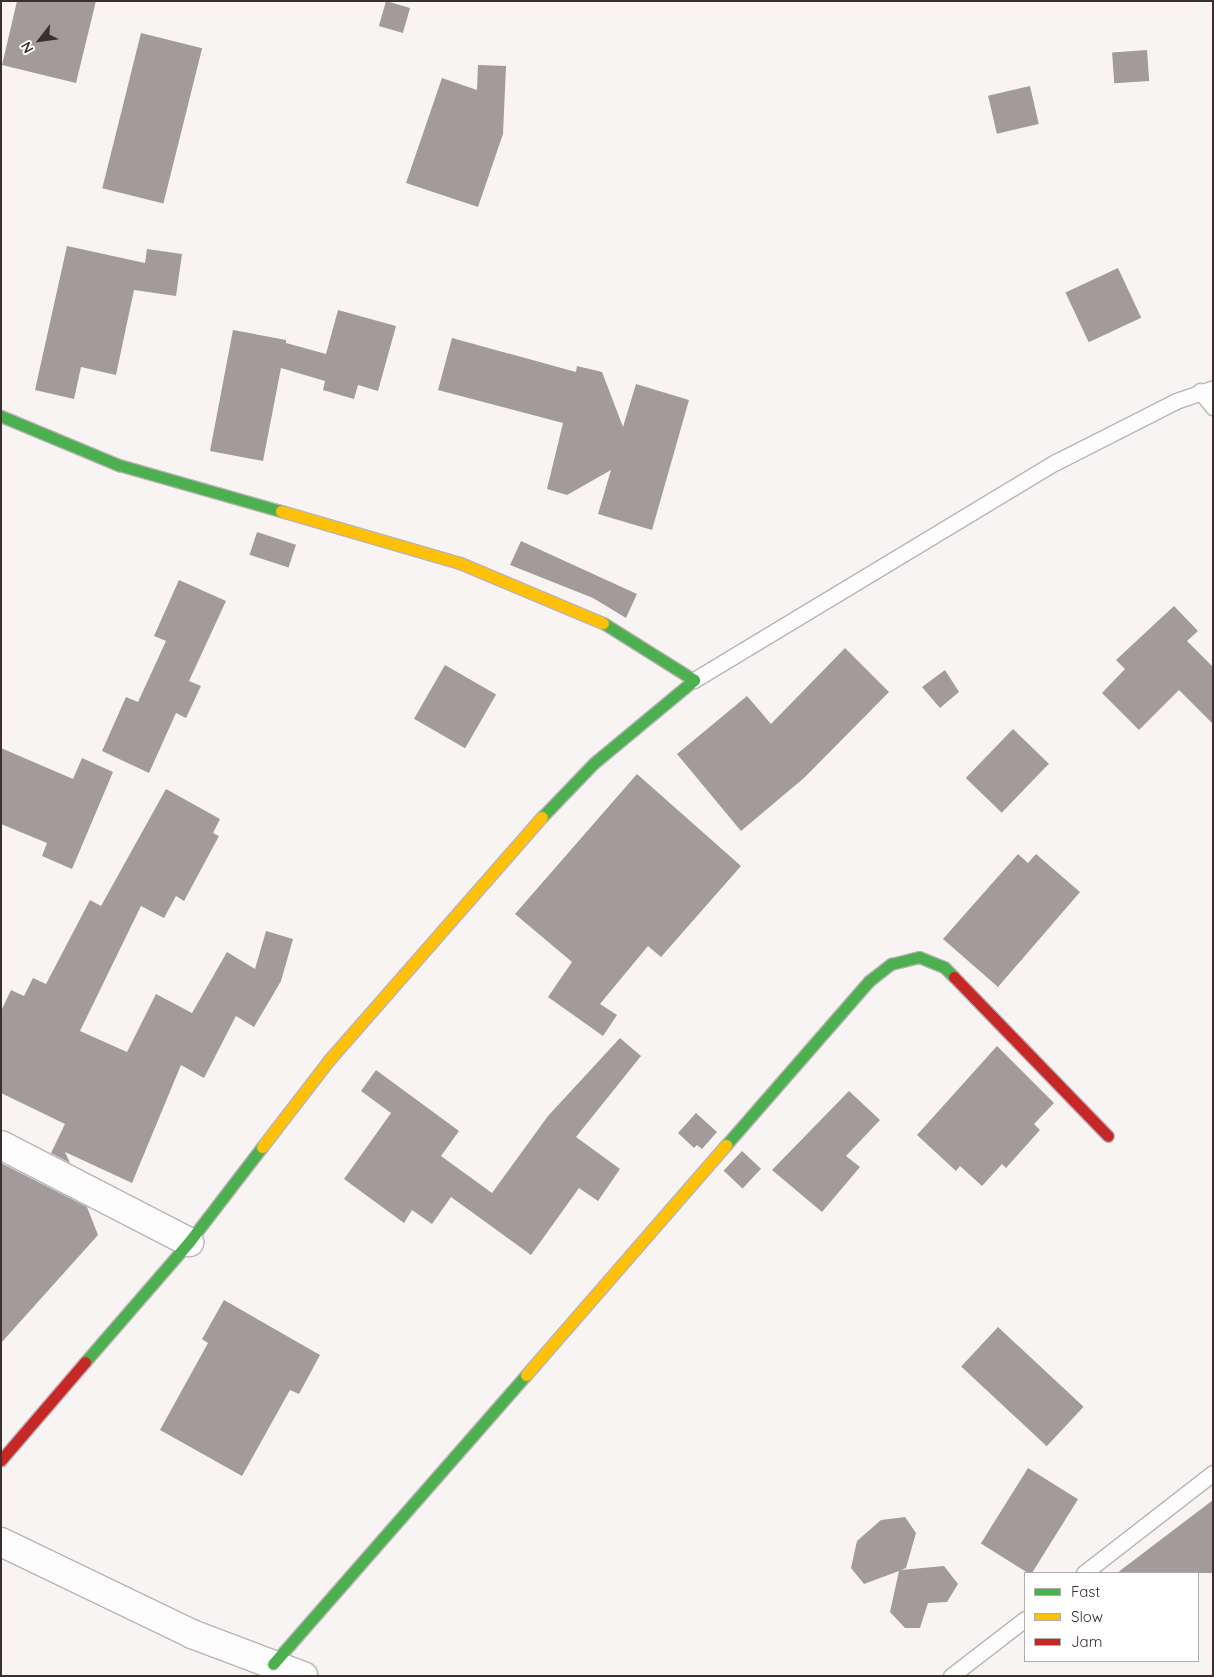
<!DOCTYPE html>
<style>
body{margin:0}
#map{position:relative;width:1214px;height:1677px;overflow:hidden;background:#f8f4f4;font-family:Quicksand,sans-serif}
div>[style]{position:absolute}
.building>*{inset:0;background:#a39b9b;transform-origin:0 0}
.roads{filter:drop-shadow(1px 0 #bcb3b3) drop-shadow(-1px 0 #bcb3b3) drop-shadow(0 1px #bcb3b3) drop-shadow(0 -1px #bcb3b3)}
.lane>*{height:15px;margin:-7.5px;padding:0 7.5px;transform-origin:7.5px;border-radius:7.5px;background:#fefdfd}
.street>*{height:28px;margin:-14px;padding:0 14px;transform-origin:14px;border-radius:14px;background:#fefdfd}
.fast>*{height:11px;margin:-5.5px;padding:0 5.5px;transform-origin:5.5px;border-radius:5.5px;background:#4caf50}
.slow>*{height:11px;margin:-5.5px;padding:0 5.5px;transform-origin:5.5px;border-radius:5.5px;background:#ffc107}
.jam>*{height:11px;margin:-5.5px;padding:0 5.5px;transform-origin:5.5px;border-radius:5.5px;background:#c62828}
span{translate:-50% -50%;white-space:nowrap;text-align:center;line-height:1.15;-webkit-text-stroke:5px #fff;paint-order:stroke}
.frame{position:absolute;inset:0;border:2px solid #3e2f2f;pointer-events:none}
.legend{position:absolute;left:1024px;top:1572px;width:175px;height:90px;box-sizing:border-box;background:#fff;border:1px solid #b2acac;margin:0;padding:6px 9px;list-style:none;font-size:15px;color:#3e2f2f}
.legend li{display:flex;align-items:center;gap:10px;height:25px}
.legend b{width:25px;border:1px solid #b2acac}
.north{position:absolute;left:15px;top:15px;width:50px;height:50px;-webkit-text-stroke:4px #fff;paint-order:stroke;rotate:240deg;font-size:14px;font-weight:700;line-height:20px;text-align:center;color:#3e2f2f}
.north::after{content:'';display:block;margin:auto;width:18px;height:22px;background:#3e2f2f;clip-path:polygon(50% 0,100% 100%,50% 72%,0 100%)}
</style>
<div id="map">
<div class="building">
<div style="clip-path:polygon(17px 1px,96px 1px,76px 83px,2px 65px)"></div>
<div style="left:386px;top:1px;width:25px;height:26px;rotate:16deg"></div>
<div style="left:141px;top:33px;width:63px;height:160px;rotate:14deg"></div>
<div style="left:1147px;top:50px;width:31px;height:35px;rotate:86deg"></div>
<div style="clip-path:polygon(478px 65px,506px 66px,503px 134px,478px 207px,406px 183px,442px 78px,477px 90px)"></div>
<div style="left:1030px;top:86px;width:39px;height:43px;rotate:77deg"></div>
<div style="clip-path:polygon(67px 246px,145px 263px,147px 249px,182px 254px,176px 296px,134px 290px,116px 375px,81px 367px,74px 399px,35px 390px)"></div>
<div style="left:1118px;top:268px;width:55px;height:58px;rotate:65deg"></div>
<div style="clip-path:polygon(338px 310px,396px 326px,378px 391px,358px 385px,354px 399px,323px 390px,325px 381px,281px 368px,263px 461px,210px 451px,233px 330px,286px 340px,286px 343px,326px 354px)"></div>
<div style="clip-path:polygon(452px 338px,576px 372px,577px 366px,602px 372px,623px 427px,636px 384px,689px 400px,652px 530px,598px 514px,611px 470px,567px 495px,547px 489px,563px 423px,438px 390px)"></div>
<div style="left:257px;top:532px;width:41px;height:24px;rotate:18deg"></div>
<div style="clip-path:polygon(521px 541px,637px 594px,626px 618px,593px 598px,510px 565px)"></div>
<div style="clip-path:polygon(179px 580px,226px 601px,189px 681px,201px 686px,186px 718px,176px 713px,149px 773px,102px 751px,126px 697px,138px 702px,166px 641px,154px 636px)"></div>
<div style="clip-path:polygon(1174px 606px,1198px 631px,1187px 641px,1213px 667px,1213px 724px,1179px 690px,1139px 730px,1102px 693px,1125px 669px,1116px 660px)"></div>
<div style="clip-path:polygon(845px 648px,889px 692px,804px 778px,741px 831px,677px 754px,747px 696px,771px 724px)"></div>
<div style="left:445px;top:665px;width:59px;height:62px;rotate:30deg"></div>
<div style="clip-path:polygon(945px 670px,959px 692px,940px 708px,922px 687px)"></div>
<div style="left:1013px;top:729px;width:50px;height:68px;rotate:44deg"></div>
<div style="clip-path:polygon(1px 748px,73px 779px,82px 758px,113px 772px,72px 869px,42px 856px,47px 843px,1px 824px)"></div>
<div style="clip-path:polygon(637px 774px,741px 866px,661px 957px,648px 946px,600px 1004px,617px 1015px,603px 1036px,548px 997px,572px 962px,515px 914px)"></div>
<div style="clip-path:polygon(166px 789px,220px 819px,213px 833px,219px 836px,184px 901px,176px 896px,164px 918px,141px 906px,80px 1031px,127px 1052px,156px 994px,192px 1013px,227px 952px,255px 969px,266px 931px,293px 939px,281px 981px,254px 1027px,236px 1016px,204px 1078px,181px 1065px,132px 1183px,65px 1152px,70px 1163px,51px 1153px,65px 1124px,1px 1093px,1px 1011px,11px 990px,24px 996px,33px 978px,46px 984px,90px 900px,101px 906px)"></div>
<div style="clip-path:polygon(1018px 854px,1028px 863px,1036px 854px,1080px 892px,998px 987px,943px 939px)"></div>
<div style="clip-path:polygon(620px 1038px,641px 1056px,576px 1137px,620px 1169px,598px 1201px,579px 1188px,531px 1255px,451px 1197px,432px 1224px,412px 1210px,404px 1223px,344px 1179px,391px 1113px,361px 1091px,376px 1070px,459px 1131px,441px 1156px,492px 1193px,548px 1116px)"></div>
<div style="clip-path:polygon(997px 1046px,1054px 1103px,1034px 1124px,1040px 1130px,1006px 1168px,1002px 1164px,982px 1186px,960px 1166px,956px 1171px,917px 1135px)"></div>
<div style="clip-path:polygon(849px 1091px,880px 1120px,846px 1156px,860px 1167px,822px 1212px,772px 1170px)"></div>
<div style="clip-path:polygon(696px 1113px,717px 1132px,702px 1149px,697px 1145px,694px 1148px,678px 1133px)"></div>
<div style="left:742px;top:1151px;width:26px;height:27px;rotate:43deg"></div>
<div style="clip-path:polygon(1px 1163px,87px 1207px,98px 1235px,1px 1343px)"></div>
<div style="clip-path:polygon(224px 1300px,320px 1355px,299px 1394px,290px 1390px,242px 1476px,160px 1430px,208px 1343px,202px 1339px)"></div>
<div style="left:998px;top:1327px;width:117px;height:54px;rotate:43deg"></div>
<div style="left:1028px;top:1468px;width:59px;height:89px;rotate:32deg"></div>
<div style="clip-path:polygon(1213px 1500px,1213px 1573px,1117px 1573px)"></div>
<div style="clip-path:polygon(905px 1517px,916px 1533px,906px 1568px,901px 1570px,944px 1566px,958px 1584px,947px 1602px,928px 1603px,920px 1628px,905px 1628px,890px 1612px,899px 1571px,864px 1584px,851px 1568px,857px 1541px,881px 1520px)"></div>
</div>
<div class="roads">
<div class="lane">
<div style="left:1200px;top:391px;width:21px;rotate:51deg"></div>
<div style="left:694px;top:680px;width:423px;rotate:-31.1deg"></div>
<div style="left:1056px;top:462px;width:135px;rotate:-26.9deg"></div>
<div style="left:1176px;top:401px;width:39px;rotate:-19deg"></div>
<div style="left:1084px;top:1573px;width:163px;rotate:-37.8deg"></div>
<div style="left:951px;top:1676px;width:93px;rotate:-37.6deg"></div>
</div>
<div class="street">
<div style="left:1px;top:1145px;width:212px;rotate:27.3deg"></div>
<div style="left:1px;top:1542px;width:212px;rotate:25.7deg"></div>
<div style="left:192px;top:1634px;width:119px;rotate:20.7deg"></div>
</div>
<div class="fast">
<div style="left:1px;top:416px;width:128px;rotate:22.6deg"></div>
<div style="left:119px;top:465px;width:168px;rotate:15.9deg"></div>
<div style="left:542px;top:817px;width:75px;rotate:-46.1deg"></div>
<div style="left:594px;top:763px;width:130px;rotate:-39.7deg"></div>
<div style="left:694px;top:680px;width:107px;rotate:-147.9deg"></div>
<div style="left:726px;top:1145px;width:218px;rotate:-48.9deg"></div>
<div style="left:869px;top:981px;width:28px;rotate:-38deg"></div>
<div style="left:891px;top:964px;width:29px;rotate:-14deg"></div>
<div style="left:919px;top:957px;width:27px;rotate:22deg"></div>
<div style="left:944px;top:967px;width:14px;rotate:45deg"></div>
<div style="left:85px;top:1362px;width:159px;rotate:-49.1deg"></div>
<div style="left:189px;top:1242px;width:120px;rotate:-52.5deg"></div>
<div style="left:273px;top:1664px;width:384px;rotate:-48.8deg"></div>
</div>
<div class="slow">
<div style="left:281px;top:511px;width:186px;rotate:16.2deg"></div>
<div style="left:460px;top:563px;width:155px;rotate:22.8deg"></div>
<div style="left:262px;top:1147px;width:110px;rotate:-52.4deg"></div>
<div style="left:329px;top:1060px;width:323px;rotate:-48.8deg"></div>
<div style="left:526px;top:1375px;width:305px;rotate:-49deg"></div>
</div>
<div class="jam">
<div style="left:954px;top:977px;width:221px;rotate:45.9deg"></div>
<div style="left:1px;top:1460px;width:129px;rotate:-49.4deg"></div>
</div>
</div>
<div class="frame"></div>
<ul class="legend">
<li><b style="height:6px;background:#4caf50"></b>Fast</li>
<li><b style="height:6px;background:#ffc107"></b>Slow</li>
<li><b style="height:6px;background:#c62828"></b>Jam</li>
</ul>
<div class="north">N</div>
</div>
